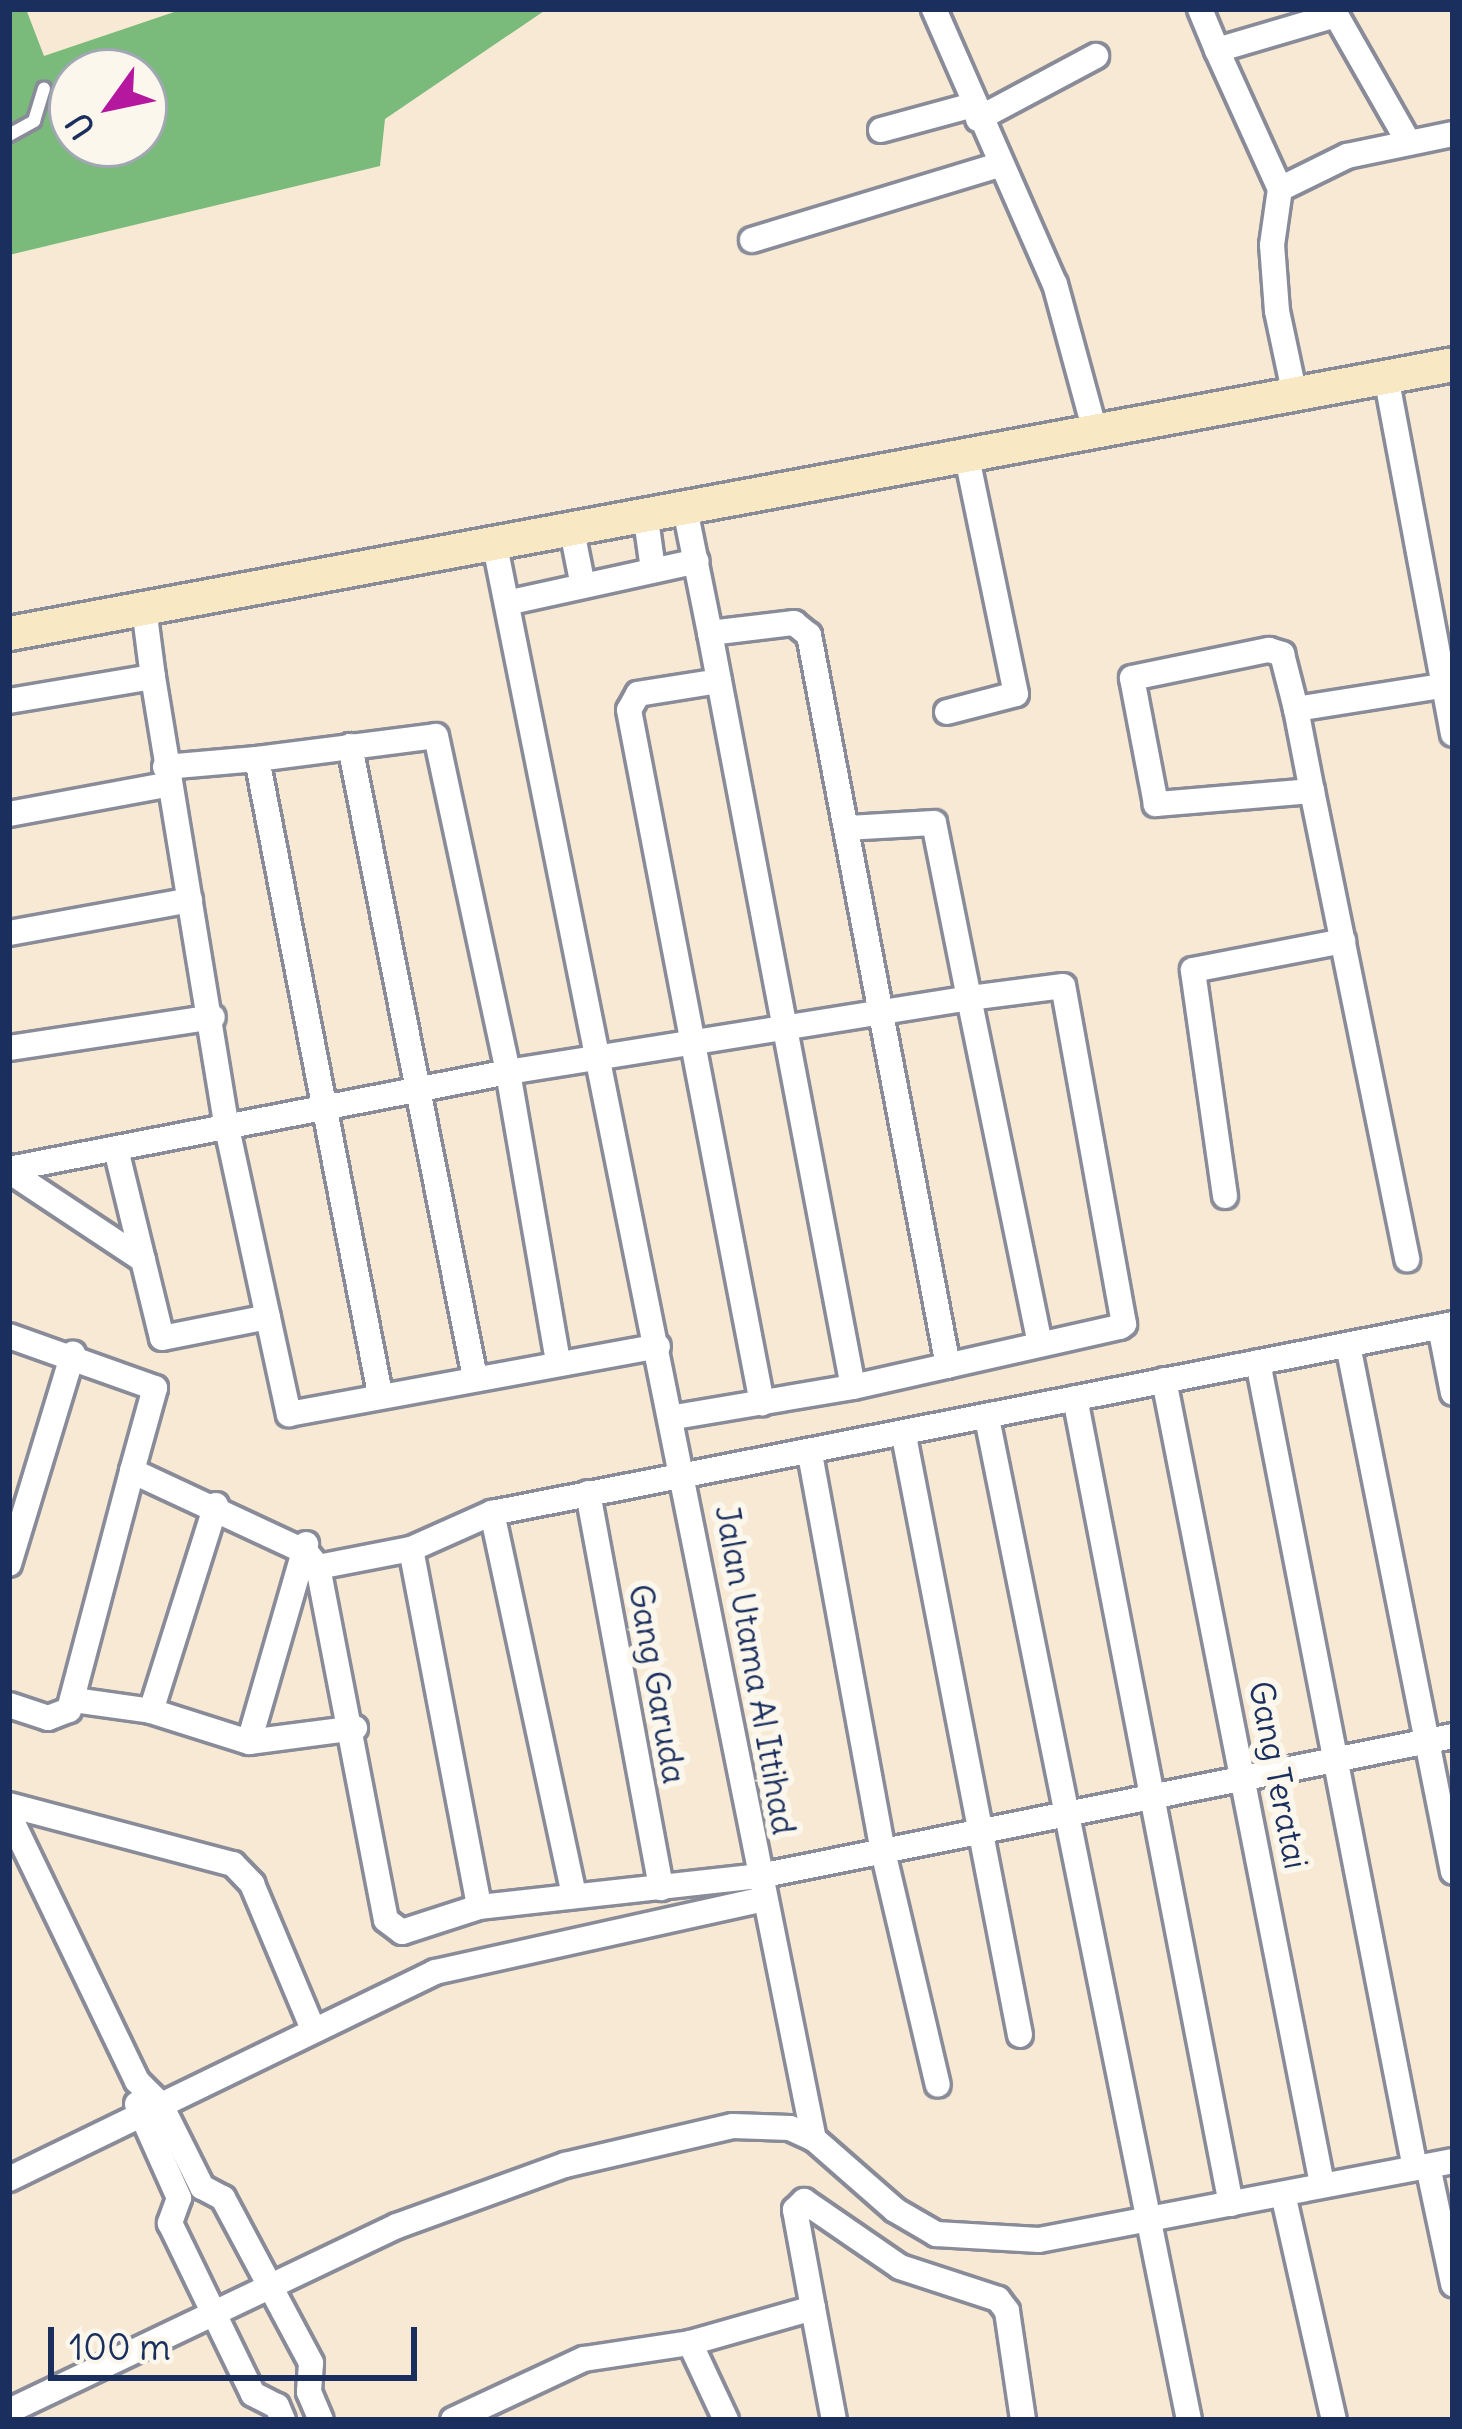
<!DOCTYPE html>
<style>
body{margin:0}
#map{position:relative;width:1462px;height:2429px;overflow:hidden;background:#f7e9d3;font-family:Delius,sans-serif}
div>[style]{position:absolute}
.forest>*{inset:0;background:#7aba7b}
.roads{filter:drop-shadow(3px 0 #898c98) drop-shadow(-3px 0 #898c98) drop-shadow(0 3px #898c98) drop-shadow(0 -3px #898c98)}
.lane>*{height:12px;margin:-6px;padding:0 6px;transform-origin:6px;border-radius:6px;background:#fff}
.street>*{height:24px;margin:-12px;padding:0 12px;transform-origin:12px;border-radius:12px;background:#fff}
.secondary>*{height:33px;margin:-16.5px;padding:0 16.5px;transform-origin:16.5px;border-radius:16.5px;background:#f8e8c3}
span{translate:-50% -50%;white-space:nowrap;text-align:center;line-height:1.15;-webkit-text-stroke:12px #fbf7ec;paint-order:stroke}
.street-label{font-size:33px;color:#1b2f5e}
.frame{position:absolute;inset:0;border:12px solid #1b2f5e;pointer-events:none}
.north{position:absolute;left:48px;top:48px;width:120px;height:120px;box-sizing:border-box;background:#fbf7ec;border:3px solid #a1a7b3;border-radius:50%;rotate:237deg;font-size:33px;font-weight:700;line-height:48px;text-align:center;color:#1b2f5e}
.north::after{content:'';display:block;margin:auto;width:42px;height:54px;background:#b5179e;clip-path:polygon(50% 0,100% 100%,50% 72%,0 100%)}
.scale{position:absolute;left:48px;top:2327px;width:369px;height:54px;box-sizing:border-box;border:6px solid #1b2f5e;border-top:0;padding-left:15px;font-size:36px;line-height:42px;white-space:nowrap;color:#1b2f5e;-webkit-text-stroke:9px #fbf7ec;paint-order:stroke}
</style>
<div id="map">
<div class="forest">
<div style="clip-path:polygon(evenodd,9px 9px,26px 9px,44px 56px,183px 9px,547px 9px,385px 119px,380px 166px,9px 255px,9px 9px,72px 72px,144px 72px,144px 144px,72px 144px,72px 72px)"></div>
</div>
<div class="roads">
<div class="lane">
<div style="left:9px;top:135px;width:29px;rotate:-29deg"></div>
<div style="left:34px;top:121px;width:34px;rotate:-73deg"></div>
</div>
<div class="street">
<div style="left:934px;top:9px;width:300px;rotate:66.3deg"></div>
<div style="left:1055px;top:284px;width:149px;rotate:74.8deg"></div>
<div style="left:1200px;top:9px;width:44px;rotate:67.5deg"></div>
<div style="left:978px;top:119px;width:134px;rotate:-28.1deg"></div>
<div style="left:881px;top:130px;width:95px;rotate:-15.2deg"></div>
<div style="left:1280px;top:189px;width:75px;rotate:-26.2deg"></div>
<div style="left:1347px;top:156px;width:108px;rotate:-11.7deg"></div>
<div style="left:752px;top:240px;width:258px;rotate:-16.9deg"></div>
<div style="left:1386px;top:376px;width:364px;rotate:79.4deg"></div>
<div style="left:1294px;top:391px;width:82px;rotate:-102deg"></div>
<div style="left:1277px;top:311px;width:66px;rotate:-94.3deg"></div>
<div style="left:1272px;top:245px;width:57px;rotate:-81.9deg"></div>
<div style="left:1280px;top:189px;width:153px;rotate:-114.4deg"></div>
<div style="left:1217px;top:50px;width:124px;rotate:-16.4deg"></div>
<div style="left:1336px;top:15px;width:147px;rotate:60.3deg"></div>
<div style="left:684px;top:504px;width:132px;rotate:78.6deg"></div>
<div style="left:710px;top:633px;width:85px;rotate:-6.8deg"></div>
<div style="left:794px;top:623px;width:19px;rotate:39deg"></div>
<div style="left:809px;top:635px;width:744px;rotate:79.23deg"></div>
<div style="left:645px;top:512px;width:59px;rotate:82.1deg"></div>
<div style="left:571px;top:526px;width:61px;rotate:78.7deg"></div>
<div style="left:494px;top:541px;width:1630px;rotate:78.68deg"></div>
<div style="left:511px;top:602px;width:190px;rotate:-12.4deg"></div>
<div style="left:144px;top:608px;width:70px;rotate:82.6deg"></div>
<div style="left:710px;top:633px;width:767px;rotate:79.26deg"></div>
<div style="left:719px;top:681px;width:82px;rotate:170.9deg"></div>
<div style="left:638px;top:694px;width:18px;rotate:119deg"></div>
<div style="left:629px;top:710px;width:706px;rotate:79.14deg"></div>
<div style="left:9px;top:701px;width:146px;rotate:-9.5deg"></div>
<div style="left:153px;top:677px;width:457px;rotate:80.7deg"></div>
<div style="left:227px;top:1128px;width:293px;rotate:77.8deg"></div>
<div style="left:289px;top:1414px;width:375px;rotate:-10.4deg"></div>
<div style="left:1296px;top:709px;width:159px;rotate:-9deg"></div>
<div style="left:947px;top:712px;width:71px;rotate:-14.6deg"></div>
<div style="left:1016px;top:694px;width:247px;rotate:-101.7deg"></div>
<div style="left:350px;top:746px;width:644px;rotate:78.81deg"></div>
<div style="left:257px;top:759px;width:180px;rotate:-7.3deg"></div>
<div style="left:436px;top:736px;width:344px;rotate:77.9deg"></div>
<div style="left:508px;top:1072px;width:293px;rotate:80.2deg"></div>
<div style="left:165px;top:767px;width:92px;rotate:-5deg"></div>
<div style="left:257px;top:759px;width:647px;rotate:79.04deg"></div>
<div style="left:1312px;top:791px;width:157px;rotate:175.2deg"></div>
<div style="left:1156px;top:804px;width:128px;rotate:-100.8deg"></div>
<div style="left:1132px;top:678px;width:140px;rotate:-11.6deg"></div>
<div style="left:1269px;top:650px;width:14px;rotate:17deg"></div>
<div style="left:1282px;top:654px;width:57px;rotate:75.7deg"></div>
<div style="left:1296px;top:709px;width:84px;rotate:79deg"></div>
<div style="left:1312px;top:791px;width:478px;rotate:78.5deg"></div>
<div style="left:9px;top:814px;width:160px;rotate:-10.5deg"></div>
<div style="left:9px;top:933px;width:184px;rotate:-10.3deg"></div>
<div style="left:9px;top:1048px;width:206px;rotate:-8.6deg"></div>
<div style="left:9px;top:1169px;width:508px;rotate:-11deg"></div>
<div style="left:508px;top:1072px;width:467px;rotate:-9.1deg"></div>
<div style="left:969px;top:998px;width:178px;rotate:-101.3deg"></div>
<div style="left:934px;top:823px;width:86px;rotate:176.7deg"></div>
<div style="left:9px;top:1171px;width:161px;rotate:33.6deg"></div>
<div style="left:143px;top:1260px;width:114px;rotate:-103.7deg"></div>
<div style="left:1225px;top:1196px;width:228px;rotate:-98.1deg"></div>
<div style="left:1193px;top:970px;width:153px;rotate:-10.9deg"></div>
<div style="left:143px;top:1260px;width:80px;rotate:76.3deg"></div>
<div style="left:162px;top:1338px;width:108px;rotate:-11.2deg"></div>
<div style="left:1440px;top:1327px;width:67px;rotate:78.9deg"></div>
<div style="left:9px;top:1336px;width:155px;rotate:19.6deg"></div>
<div style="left:155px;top:1388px;width:86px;rotate:105.5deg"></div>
<div style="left:1348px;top:1345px;width:537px;rotate:78.73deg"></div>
<div style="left:1258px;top:1362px;width:821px;rotate:78.98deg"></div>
<div style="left:1164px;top:1380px;width:819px;rotate:78.88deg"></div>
<div style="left:1075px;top:1398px;width:821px;rotate:79.05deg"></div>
<div style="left:675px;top:1417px;width:181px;rotate:-9.6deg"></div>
<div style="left:853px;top:1387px;width:274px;rotate:-12.7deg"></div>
<div style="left:1120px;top:1327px;width:5px;rotate:-37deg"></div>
<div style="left:1124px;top:1324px;width:343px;rotate:-100.2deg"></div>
<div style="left:1063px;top:986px;width:95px;rotate:172.7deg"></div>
<div style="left:969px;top:998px;width:353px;rotate:78.4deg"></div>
<div style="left:987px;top:1418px;width:1022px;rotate:78.6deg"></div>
<div style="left:904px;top:1436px;width:610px;rotate:79.04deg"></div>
<div style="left:810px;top:1454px;width:400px;rotate:79.6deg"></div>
<div style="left:882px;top:1847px;width:244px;rotate:76.8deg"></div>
<div style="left:588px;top:1493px;width:402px;rotate:79.5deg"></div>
<div style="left:411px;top:1549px;width:364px;rotate:79.2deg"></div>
<div style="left:9px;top:1564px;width:220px;rotate:-73.1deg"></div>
<div style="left:318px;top:1567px;width:359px;rotate:79.1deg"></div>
<div style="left:386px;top:1920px;width:20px;rotate:37deg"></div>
<div style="left:402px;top:1932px;width:81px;rotate:-18deg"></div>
<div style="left:479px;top:1907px;width:283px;rotate:-6.3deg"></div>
<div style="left:760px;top:1876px;width:707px;rotate:-11.42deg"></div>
<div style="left:74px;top:1700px;width:78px;rotate:8.1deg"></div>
<div style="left:151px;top:1711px;width:103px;rotate:17.6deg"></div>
<div style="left:249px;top:1742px;width:107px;rotate:-7.5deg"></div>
<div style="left:9px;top:1705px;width:41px;rotate:18.4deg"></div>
<div style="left:48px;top:1718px;width:22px;rotate:-21deg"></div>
<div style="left:69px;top:1710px;width:247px;rotate:-75.2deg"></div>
<div style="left:132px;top:1471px;width:192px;rotate:25deg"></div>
<div style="left:306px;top:1552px;width:19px;rotate:51deg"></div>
<div style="left:318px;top:1567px;width:95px;rotate:-11deg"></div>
<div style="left:411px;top:1549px;width:89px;rotate:-24deg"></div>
<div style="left:151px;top:1711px;width:216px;rotate:-72.5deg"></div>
<div style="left:249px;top:1742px;width:206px;rotate:-73.9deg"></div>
<div style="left:9px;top:1805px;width:232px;rotate:14.8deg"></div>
<div style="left:233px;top:1864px;width:28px;rotate:46deg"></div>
<div style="left:252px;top:1884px;width:157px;rotate:67.2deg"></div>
<div style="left:9px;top:1815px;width:295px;rotate:64.3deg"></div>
<div style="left:137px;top:2081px;width:34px;rotate:45deg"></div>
<div style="left:161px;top:2105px;width:92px;rotate:63.4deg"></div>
<div style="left:202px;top:2187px;width:24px;rotate:28deg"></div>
<div style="left:223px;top:2198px;width:187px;rotate:61.9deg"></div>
<div style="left:311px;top:2363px;width:29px;rotate:94deg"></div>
<div style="left:309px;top:2392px;width:30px;rotate:67deg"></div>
<div style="left:574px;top:1895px;width:391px;rotate:-102.1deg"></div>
<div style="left:492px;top:1513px;width:979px;rotate:-11.13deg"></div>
<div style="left:137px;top:2104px;width:103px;rotate:65.9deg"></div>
<div style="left:179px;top:2198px;width:27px;rotate:110deg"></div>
<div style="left:170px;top:2223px;width:190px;rotate:64.1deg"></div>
<div style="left:253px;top:2394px;width:27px;rotate:27deg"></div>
<div style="left:277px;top:2406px;width:15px;rotate:67deg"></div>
<div style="left:1428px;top:2166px;width:121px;rotate:78deg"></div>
<div style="left:9px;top:2179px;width:474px;rotate:-25.9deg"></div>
<div style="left:435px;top:1972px;width:338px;rotate:-12.5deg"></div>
<div style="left:1283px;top:2194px;width:232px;rotate:77.3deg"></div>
<div style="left:813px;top:2308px;width:100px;rotate:-100.4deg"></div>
<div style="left:795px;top:2210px;width:13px;rotate:-45deg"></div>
<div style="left:804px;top:2201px;width:116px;rotate:34.5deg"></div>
<div style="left:900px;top:2267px;width:103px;rotate:18.1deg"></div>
<div style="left:998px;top:2299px;width:15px;rotate:53deg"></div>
<div style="left:1007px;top:2311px;width:110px;rotate:81.6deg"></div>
<div style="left:690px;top:2343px;width:85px;rotate:64.9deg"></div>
<div style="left:9px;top:2411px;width:430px;rotate:-25.5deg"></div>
<div style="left:397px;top:2226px;width:179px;rotate:-20deg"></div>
<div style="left:565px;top:2165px;width:172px;rotate:-13.1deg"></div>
<div style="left:733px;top:2126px;width:57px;rotate:2deg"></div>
<div style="left:790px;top:2128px;width:26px;rotate:25deg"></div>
<div style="left:814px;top:2139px;width:108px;rotate:41.2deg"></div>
<div style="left:895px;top:2210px;width:48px;rotate:30.3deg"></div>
<div style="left:936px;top:2234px;width:103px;rotate:3.3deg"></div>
<div style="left:1039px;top:2240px;width:421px;rotate:-10.8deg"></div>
<div style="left:453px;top:2420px;width:145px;rotate:-25deg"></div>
<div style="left:584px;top:2359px;width:107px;rotate:-8.6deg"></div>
<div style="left:690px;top:2343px;width:128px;rotate:-15.9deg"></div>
<div style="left:813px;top:2308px;width:114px;rotate:79.4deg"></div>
</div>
<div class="secondary">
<div style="left:9px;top:633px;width:1469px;rotate:-10.55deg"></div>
</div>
</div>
<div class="street-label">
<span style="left:755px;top:1670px;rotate:80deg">Jalan Utama Al Ittihad</span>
<span style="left:657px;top:1684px;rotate:80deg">Gang Garuda</span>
<span style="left:1278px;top:1775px;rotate:79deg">Gang Teratai</span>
</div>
<div class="frame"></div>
<div class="north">U</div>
<div class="scale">100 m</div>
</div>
